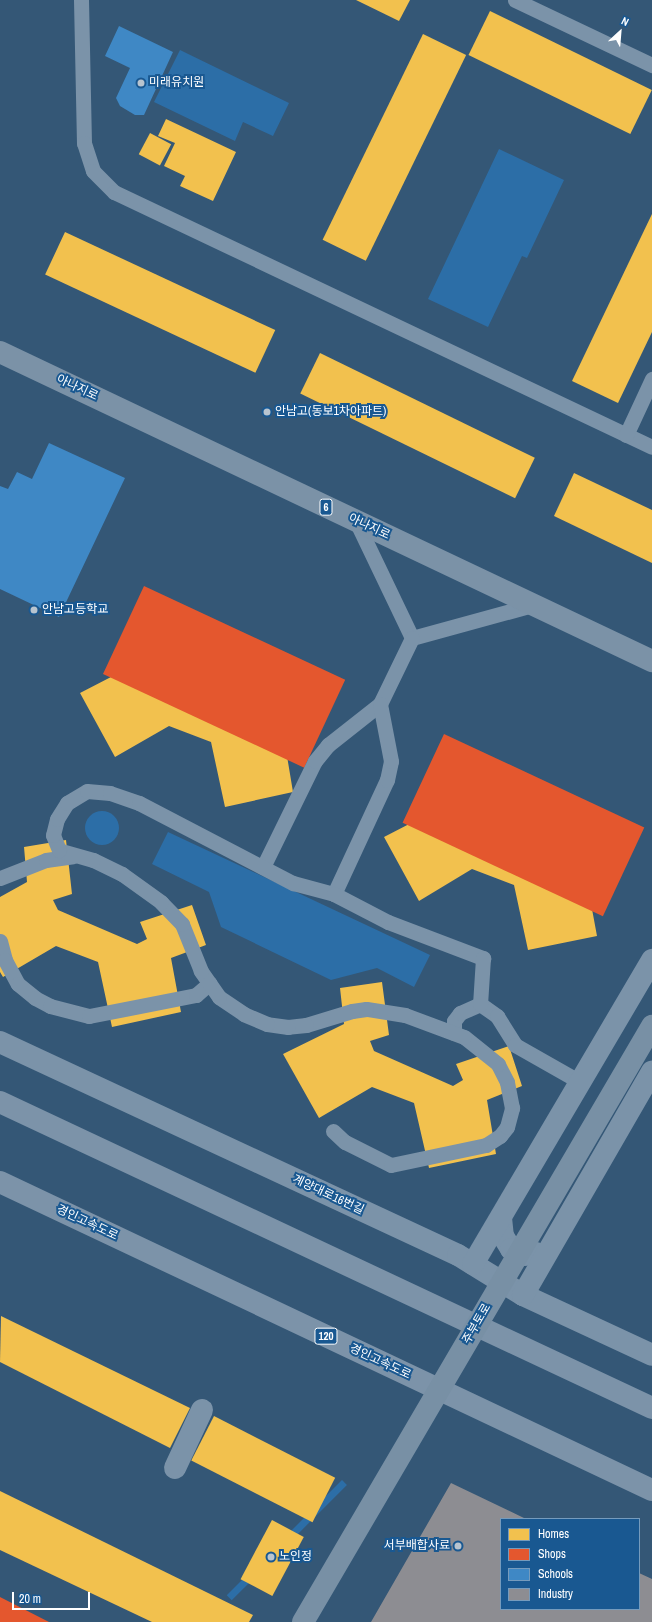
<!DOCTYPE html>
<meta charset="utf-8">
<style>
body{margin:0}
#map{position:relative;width:652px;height:1622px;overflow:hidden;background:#345776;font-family:"Archivo Narrow","Noto Sans KR",sans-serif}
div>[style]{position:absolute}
.green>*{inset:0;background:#2c6ea7;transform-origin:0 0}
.round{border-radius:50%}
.homes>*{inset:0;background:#f2c14e;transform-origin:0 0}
.shops>*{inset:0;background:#e4572e;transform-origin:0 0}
.schools>*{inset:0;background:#3f88c5}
.industry>*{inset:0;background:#8d8d92}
.lane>*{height:15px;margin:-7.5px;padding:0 7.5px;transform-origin:7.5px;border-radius:7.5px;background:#7b93a9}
.street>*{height:22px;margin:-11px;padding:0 11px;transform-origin:11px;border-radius:11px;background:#7b93a9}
.primary>*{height:22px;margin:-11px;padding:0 11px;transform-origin:11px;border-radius:11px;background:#7b92a7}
.highway>*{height:22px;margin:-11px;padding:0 11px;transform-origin:11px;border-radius:11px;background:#7c93a9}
.secondary-bridge>*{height:22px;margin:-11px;padding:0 11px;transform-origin:11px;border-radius:11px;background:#7890a5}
.dots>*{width:11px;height:11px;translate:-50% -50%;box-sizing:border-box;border:2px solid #195891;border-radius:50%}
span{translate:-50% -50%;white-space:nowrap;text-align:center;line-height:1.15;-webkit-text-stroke:4px #195891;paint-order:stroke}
.shield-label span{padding:1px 3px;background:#195891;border:1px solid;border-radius:3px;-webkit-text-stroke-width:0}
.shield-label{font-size:11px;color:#fff;font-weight:700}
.poi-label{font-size:12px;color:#fff}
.left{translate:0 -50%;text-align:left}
.right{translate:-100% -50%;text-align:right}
.street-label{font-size:12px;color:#fff}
.legend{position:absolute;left:500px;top:1518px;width:140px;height:92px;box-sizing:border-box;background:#195891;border:1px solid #759bbd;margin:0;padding:5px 7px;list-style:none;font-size:12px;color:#fff}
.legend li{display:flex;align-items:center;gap:8px;height:20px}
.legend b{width:20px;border:1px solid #759bbd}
.north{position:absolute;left:600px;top:12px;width:40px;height:40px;-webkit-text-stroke:3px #195891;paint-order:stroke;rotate:26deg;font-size:11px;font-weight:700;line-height:16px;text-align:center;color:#fff}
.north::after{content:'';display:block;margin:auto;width:14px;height:18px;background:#fff;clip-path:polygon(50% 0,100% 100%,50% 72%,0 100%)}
.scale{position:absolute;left:12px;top:1592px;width:78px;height:18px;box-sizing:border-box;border:2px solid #fff;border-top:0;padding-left:5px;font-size:12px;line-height:14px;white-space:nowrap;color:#fff;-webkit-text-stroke:3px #195891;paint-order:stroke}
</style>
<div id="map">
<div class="green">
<div style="clip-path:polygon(180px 50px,289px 103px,273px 136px,243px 122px,235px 141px,154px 102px)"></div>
<div style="clip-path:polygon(499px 149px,564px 180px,527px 258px,522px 256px,488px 327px,428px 299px)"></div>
<div class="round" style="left:85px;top:811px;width:34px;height:34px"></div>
<div style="clip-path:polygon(168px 832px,430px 955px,414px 987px,377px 968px,331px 980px,221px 927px,209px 892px,152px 864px)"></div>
<div style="left:342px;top:1480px;width:7px;height:163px;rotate:45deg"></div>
</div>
<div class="homes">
<div style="clip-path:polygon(356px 0,410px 0,399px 21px)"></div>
<div style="left:490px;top:11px;width:180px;height:49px;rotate:26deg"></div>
<div style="left:423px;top:34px;width:48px;height:229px;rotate:26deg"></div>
<div style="clip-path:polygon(166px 119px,236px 152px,213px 201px,180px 186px,185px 176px,164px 166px,175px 143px,158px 136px)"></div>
<div style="left:150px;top:133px;width:24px;height:24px;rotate:28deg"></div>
<div style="clip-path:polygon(652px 214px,652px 332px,618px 403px,572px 381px)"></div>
<div style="left:65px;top:232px;width:232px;height:47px;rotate:25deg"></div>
<div style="left:320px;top:353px;width:239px;height:45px;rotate:26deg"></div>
<div style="clip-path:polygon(574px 473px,652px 510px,652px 563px,554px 516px)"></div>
<div style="clip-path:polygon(179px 620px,185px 674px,166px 679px,171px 690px,249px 724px,260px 719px,253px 702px,305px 685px,318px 725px,284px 738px,293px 792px,225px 807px,211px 742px,169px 726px,115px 757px,80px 693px,140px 662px,137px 627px)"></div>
<div style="clip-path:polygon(482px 764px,489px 817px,470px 823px,474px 833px,553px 867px,563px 862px,556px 846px,609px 828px,622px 868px,587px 882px,597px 936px,528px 950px,514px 885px,472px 869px,419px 901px,384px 837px,444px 806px,440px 770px)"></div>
<div style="clip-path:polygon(66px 840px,72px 894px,53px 900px,58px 910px,137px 944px,147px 939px,140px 922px,192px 905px,206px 945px,171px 958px,181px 1012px,112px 1027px,98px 962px,56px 946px,3px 977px,0 972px,0 897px,27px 882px,24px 847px)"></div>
<div style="clip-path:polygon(382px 982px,389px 1035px,370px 1041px,374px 1051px,453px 1086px,463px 1080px,456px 1064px,509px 1046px,522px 1086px,487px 1100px,496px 1154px,429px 1168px,414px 1103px,372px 1087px,319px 1118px,283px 1054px,344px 1024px,340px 988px)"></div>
<div style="clip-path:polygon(1px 1316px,190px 1408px,170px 1448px,0 1362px)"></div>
<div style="left:214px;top:1416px;width:136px;height:50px;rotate:27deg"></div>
<div style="clip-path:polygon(0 1491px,253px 1615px,249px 1622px,152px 1622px,0 1550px)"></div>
<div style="left:272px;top:1520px;width:36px;height:67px;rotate:28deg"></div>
</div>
<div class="shops">
<div style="left:144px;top:586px;width:222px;height:97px;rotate:25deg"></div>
<div style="left:444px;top:734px;width:221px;height:98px;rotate:25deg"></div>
<div style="clip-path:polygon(0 1597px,49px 1622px,0 1622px)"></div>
</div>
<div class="schools">
<div style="clip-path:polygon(119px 26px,173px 52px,144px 115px,135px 115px,120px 106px,116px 98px,130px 68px,105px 56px)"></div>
<div style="clip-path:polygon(49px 443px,125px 478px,59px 617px,0 589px,0 486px,8px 489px,17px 472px,32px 479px)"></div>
</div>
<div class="industry">
<div style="clip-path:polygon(451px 1483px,526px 1519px,501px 1519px,501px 1609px,639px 1609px,639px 1573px,652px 1579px,652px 1622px,371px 1622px)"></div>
</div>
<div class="lane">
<div style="left:81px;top:0;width:143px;rotate:88.8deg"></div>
<div style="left:84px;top:143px;width:29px;rotate:72deg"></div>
<div style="left:93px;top:171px;width:30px;rotate:45deg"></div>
<div style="left:114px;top:192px;width:595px;rotate:25.36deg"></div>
<div style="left:515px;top:0;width:152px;rotate:25.4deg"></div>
<div style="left:626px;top:435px;width:62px;rotate:-65.1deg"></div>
<div style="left:356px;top:521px;width:130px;rotate:64.4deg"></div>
<div style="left:412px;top:638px;width:125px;rotate:-15.3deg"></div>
<div style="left:263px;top:867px;width:118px;rotate:-63.9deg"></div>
<div style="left:315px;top:761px;width:21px;rotate:-51deg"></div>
<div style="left:328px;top:745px;width:66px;rotate:-38.3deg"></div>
<div style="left:380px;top:704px;width:73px;rotate:-64.1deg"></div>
<div style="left:0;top:878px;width:49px;rotate:-21.4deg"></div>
<div style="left:46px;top:860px;width:27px;rotate:-8deg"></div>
<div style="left:334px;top:894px;width:126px;rotate:-65.1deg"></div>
<div style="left:387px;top:780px;width:19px;rotate:-78deg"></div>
<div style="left:391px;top:761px;width:58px;rotate:-100.9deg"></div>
<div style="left:0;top:941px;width:20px;rotate:75deg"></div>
<div style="left:5px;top:960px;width:27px;rotate:62deg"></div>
<div style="left:18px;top:984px;width:22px;rotate:39deg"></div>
<div style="left:35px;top:998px;width:17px;rotate:28deg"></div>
<div style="left:50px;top:1006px;width:40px;rotate:14.4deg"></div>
<div style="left:89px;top:1016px;width:109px;rotate:-11.1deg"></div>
<div style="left:196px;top:995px;width:18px;rotate:-41deg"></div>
<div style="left:454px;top:1033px;width:12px;rotate:-90deg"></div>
<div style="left:454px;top:1021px;width:10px;rotate:-53deg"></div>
<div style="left:460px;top:1013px;width:22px;rotate:-24deg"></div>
<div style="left:480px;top:1004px;width:21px;rotate:35deg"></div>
<div style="left:497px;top:1016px;width:34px;rotate:58deg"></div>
<div style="left:515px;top:1045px;width:75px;rotate:29.6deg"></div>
<div style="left:333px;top:1131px;width:16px;rotate:43deg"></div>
<div style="left:345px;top:1142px;width:51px;rotate:26.6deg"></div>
<div style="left:391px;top:1165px;width:97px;rotate:-11.9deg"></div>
<div style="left:486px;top:1145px;width:17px;rotate:-33deg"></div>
<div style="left:500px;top:1136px;width:11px;rotate:-52deg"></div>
<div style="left:507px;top:1127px;width:20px;rotate:-75deg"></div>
<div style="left:512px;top:1108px;width:26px;rotate:-101deg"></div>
<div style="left:507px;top:1082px;width:20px;rotate:-117deg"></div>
<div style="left:498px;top:1064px;width:43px;rotate:-141.5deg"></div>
<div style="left:464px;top:1037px;width:63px;rotate:-159.6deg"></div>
<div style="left:405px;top:1015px;width:39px;rotate:-171deg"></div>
<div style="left:366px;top:1009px;width:14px;rotate:172deg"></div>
<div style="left:352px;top:1011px;width:48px;rotate:163.1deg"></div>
<div style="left:306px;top:1025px;width:18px;rotate:174deg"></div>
<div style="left:288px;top:1027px;width:21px;rotate:-172deg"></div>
<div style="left:267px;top:1024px;width:25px;rotate:-157deg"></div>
<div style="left:244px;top:1014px;width:30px;rotate:-146deg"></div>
<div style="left:219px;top:997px;width:32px;rotate:-125deg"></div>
<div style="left:201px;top:971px;width:51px;rotate:-112deg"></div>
<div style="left:182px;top:924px;width:30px;rotate:-134deg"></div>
<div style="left:161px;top:902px;width:48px;rotate:-144.3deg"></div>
<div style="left:122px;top:874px;width:32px;rotate:-154deg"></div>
<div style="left:93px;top:860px;width:35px;rotate:-164deg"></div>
<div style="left:59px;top:850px;width:16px;rotate:-112deg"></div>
<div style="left:53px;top:835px;width:16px;rotate:-76deg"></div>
<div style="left:57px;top:819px;width:19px;rotate:-58deg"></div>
<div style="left:67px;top:803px;width:23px;rotate:-31deg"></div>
<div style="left:87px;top:791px;width:23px;rotate:5deg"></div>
<div style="left:110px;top:793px;width:31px;rotate:19deg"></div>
<div style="left:139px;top:803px;width:174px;rotate:27.5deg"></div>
<div style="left:293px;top:883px;width:42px;rotate:15deg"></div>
<div style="left:334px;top:894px;width:61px;rotate:27.4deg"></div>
<div style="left:388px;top:922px;width:102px;rotate:20.8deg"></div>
<div style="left:483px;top:958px;width:46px;rotate:93.7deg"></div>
</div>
<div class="street">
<div style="left:0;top:1042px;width:505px;rotate:24.94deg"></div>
<div style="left:458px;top:1255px;width:76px;rotate:31.6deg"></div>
<div style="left:523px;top:1295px;width:142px;rotate:24.9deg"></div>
<div style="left:501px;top:1218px;width:18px;rotate:84deg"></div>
<div style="left:503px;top:1236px;width:15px;rotate:58deg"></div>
<div style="left:511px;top:1249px;width:14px;rotate:25deg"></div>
<div style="left:524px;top:1255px;width:12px;rotate:-9deg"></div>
<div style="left:473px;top:1264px;width:353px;rotate:-59.5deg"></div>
<div style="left:523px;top:1295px;width:258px;rotate:-60deg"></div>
<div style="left:175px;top:1468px;width:64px;rotate:-65deg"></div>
</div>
<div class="primary">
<div style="left:0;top:352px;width:722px;rotate:25.36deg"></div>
</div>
<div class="highway">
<div style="left:0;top:1102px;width:720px;rotate:25.14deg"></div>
<div style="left:0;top:1182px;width:721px;rotate:25.29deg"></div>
</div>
<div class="secondary-bridge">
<div style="left:303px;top:1622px;width:691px;rotate:-59.65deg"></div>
</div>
<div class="dots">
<div style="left:141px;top:83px;background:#b8c4cf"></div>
<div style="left:267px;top:412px;background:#b8c4cf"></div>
<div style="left:34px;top:610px;background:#b8c4cf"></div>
<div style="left:458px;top:1546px;background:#b8c4cf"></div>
<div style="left:271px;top:1557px;background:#b8c4cf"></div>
</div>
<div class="shield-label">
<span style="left:326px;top:507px">6</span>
<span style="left:326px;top:1336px">120</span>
</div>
<div class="poi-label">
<span class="left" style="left:149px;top:83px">미래유치원</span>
<span class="left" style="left:275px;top:412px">안남고(동보1차아파트)</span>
<span class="left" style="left:42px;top:610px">안남고등학교</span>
<span class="right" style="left:450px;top:1546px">서부배합사료</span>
<span class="left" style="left:279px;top:1557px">노인정</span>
</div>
<div class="street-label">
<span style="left:77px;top:388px;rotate:25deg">아나지로</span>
<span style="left:369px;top:527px;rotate:25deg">아나지로</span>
<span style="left:328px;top:1195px;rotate:25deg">계양대로16번길</span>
<span style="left:87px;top:1223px;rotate:25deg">경인고속도로</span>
<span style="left:477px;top:1324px;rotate:-60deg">주부토로</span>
<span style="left:380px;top:1362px;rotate:25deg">경인고속도로</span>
</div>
<ul class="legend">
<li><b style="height:11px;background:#f2c14e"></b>Homes</li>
<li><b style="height:11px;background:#e4572e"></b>Shops</li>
<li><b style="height:11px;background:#3f88c5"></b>Schools</li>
<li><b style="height:11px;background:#8d8d92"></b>Industry</li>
</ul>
<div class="north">N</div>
<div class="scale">20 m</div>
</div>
